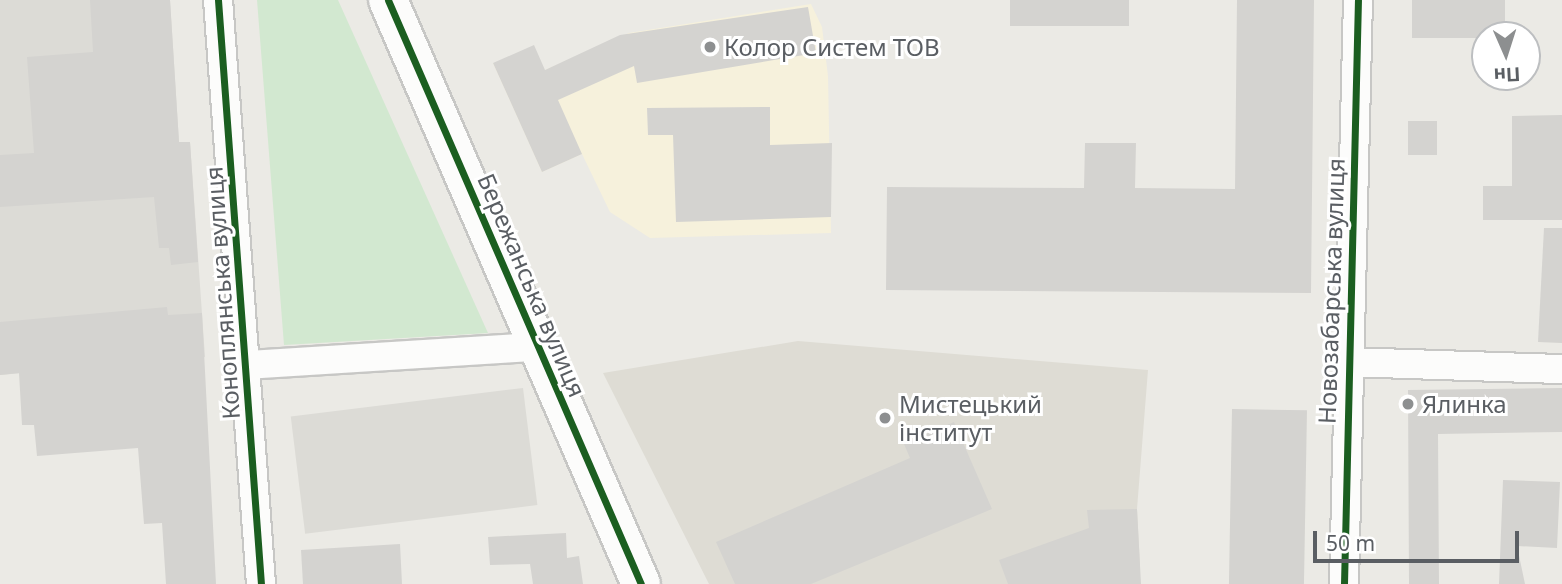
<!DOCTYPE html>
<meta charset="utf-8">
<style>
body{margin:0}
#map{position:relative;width:1562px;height:584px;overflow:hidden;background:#ebeae5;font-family:"Noto Sans",sans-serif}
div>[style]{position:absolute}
.commercial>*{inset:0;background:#f6f1dc}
.industrial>*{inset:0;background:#dcdbd6;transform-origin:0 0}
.education>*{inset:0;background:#dedcd4}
.green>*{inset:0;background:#d2e8d0}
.building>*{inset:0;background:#d4d3d0;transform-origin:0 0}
.roads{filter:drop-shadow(2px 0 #c7c7c5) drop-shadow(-2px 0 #c7c7c5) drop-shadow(0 2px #c7c7c5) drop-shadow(0 -2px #c7c7c5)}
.street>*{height:28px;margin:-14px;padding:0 14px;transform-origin:14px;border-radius:14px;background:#fcfcfb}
.secondary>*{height:38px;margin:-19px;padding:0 19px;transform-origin:19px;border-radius:19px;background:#fcfcfb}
.cycleway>*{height:7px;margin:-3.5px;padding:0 3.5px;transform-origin:3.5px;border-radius:3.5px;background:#1b5e20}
.dots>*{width:19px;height:19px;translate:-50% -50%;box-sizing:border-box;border:4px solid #fff;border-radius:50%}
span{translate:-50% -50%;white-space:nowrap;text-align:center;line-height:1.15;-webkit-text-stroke:6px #fff;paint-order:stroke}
.poi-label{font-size:24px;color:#5a5e63}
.left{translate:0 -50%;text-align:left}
.street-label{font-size:24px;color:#5a5e63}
.north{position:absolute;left:1471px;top:21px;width:70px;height:70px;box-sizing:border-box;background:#fff;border:2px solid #bdbfc1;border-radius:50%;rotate:177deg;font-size:19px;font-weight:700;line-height:28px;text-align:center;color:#5a5e63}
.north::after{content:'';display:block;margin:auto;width:24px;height:32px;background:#8d8f90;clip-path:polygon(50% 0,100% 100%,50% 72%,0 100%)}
.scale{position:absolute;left:1313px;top:531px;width:206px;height:32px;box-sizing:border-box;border:4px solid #5a5e63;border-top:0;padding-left:9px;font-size:21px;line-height:24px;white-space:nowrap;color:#5a5e63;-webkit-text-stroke:5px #fff;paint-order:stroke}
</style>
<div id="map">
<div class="commercial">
<div style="clip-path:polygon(811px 4px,822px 27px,828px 76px,831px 233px,650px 238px,610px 212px,582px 154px,542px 172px,493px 63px,545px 70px,629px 33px)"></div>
</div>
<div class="industrial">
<div style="clip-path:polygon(0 0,170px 0,179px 142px,190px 142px,205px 357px,0 375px)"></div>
<div style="left:523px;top:388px;width:118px;height:234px;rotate:83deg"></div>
</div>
<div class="education">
<div style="clip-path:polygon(798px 341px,1148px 370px,1137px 509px,1140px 566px,1077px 584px,709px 584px,603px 373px)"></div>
</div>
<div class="green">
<div style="clip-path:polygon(257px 0,338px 0,488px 333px,284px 345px)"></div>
</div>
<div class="building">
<div style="clip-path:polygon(90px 0,170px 0,179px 142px,190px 142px,198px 262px,171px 265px,169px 248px,159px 248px,154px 197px,0 207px,0 155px,34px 153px,27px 57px,93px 52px)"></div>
<div style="left:1010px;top:0;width:119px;height:26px"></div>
<div style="clip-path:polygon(1237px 0,1314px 0,1311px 293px,886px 290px,887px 187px,1084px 188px,1085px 143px,1136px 143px,1135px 188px,1235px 189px)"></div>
<div style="left:1412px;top:0;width:93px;height:38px"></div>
<div style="clip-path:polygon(808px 7px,816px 53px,637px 83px,634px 66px,558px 100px,582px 154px,542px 172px,493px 63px,534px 45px,545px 70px,620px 35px)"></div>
<div style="clip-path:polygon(770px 107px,770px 145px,832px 143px,831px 217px,676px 222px,673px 135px,648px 135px,647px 108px)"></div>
<div style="clip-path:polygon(1562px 115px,1562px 220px,1483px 220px,1483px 186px,1512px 186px,1512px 116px)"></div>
<div style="left:1408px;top:121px;width:29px;height:34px"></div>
<div style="clip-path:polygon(1544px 228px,1562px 228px,1562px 343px,1538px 342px)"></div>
<div style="clip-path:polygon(167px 307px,168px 315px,202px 313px,216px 584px,166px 584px,162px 523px,144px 524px,138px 448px,37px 456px,34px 425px,22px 425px,19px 373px,0 375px,0 322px)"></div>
<div style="clip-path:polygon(1562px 388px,1562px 432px,1438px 434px,1439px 584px,1409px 584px,1408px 390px)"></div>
<div style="left:1232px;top:409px;width:75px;height:175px;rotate:1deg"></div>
<div style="clip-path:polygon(954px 422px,992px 509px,811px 584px,735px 584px,716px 542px,910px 458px,904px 444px)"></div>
<div style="clip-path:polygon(1503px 480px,1560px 482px,1557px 548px,1517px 546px,1525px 584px,1499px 584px)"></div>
<div style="clip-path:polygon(1137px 509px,1141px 584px,1008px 584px,999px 560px,1089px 528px,1087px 510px)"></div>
<div style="clip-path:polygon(566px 533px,567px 558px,579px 556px,583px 584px,533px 584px,530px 564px,490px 565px,488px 537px)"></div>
<div style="clip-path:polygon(400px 544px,402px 584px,303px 584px,301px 550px)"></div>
</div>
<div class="roads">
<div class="street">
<div style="left:218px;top:0;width:586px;rotate:85.79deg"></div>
<div style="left:1348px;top:362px;width:214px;rotate:1.9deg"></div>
<div style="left:247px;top:365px;width:291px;rotate:-3.6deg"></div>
<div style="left:1344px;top:584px;width:584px;rotate:-88.63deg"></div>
</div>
<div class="secondary">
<div style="left:388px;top:0;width:636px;rotate:66.58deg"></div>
</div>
</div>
<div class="cycleway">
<div style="left:218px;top:0;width:586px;rotate:85.79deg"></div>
<div style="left:388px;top:0;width:636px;rotate:66.58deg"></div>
<div style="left:1344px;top:584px;width:584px;rotate:-88.63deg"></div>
</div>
<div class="dots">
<div style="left:710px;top:47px;background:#8d8f90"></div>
<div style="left:1408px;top:404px;background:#8d8f90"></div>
<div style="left:885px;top:418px;background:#8d8f90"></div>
</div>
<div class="poi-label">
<span class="left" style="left:724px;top:47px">Колор Систем ТОВ</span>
<span class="left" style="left:899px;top:418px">Мистецький<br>інститут</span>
<span class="left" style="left:1422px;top:404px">Ялинка</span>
</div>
<div class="street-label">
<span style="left:532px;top:285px;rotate:67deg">Бережанська вулиця</span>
<span style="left:1331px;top:291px;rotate:-88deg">Новозабарська вулиця</span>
<span style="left:222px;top:293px;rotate:-94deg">Коноплянська вулиця</span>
</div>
<div class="north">Пн</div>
<div class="scale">50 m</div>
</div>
